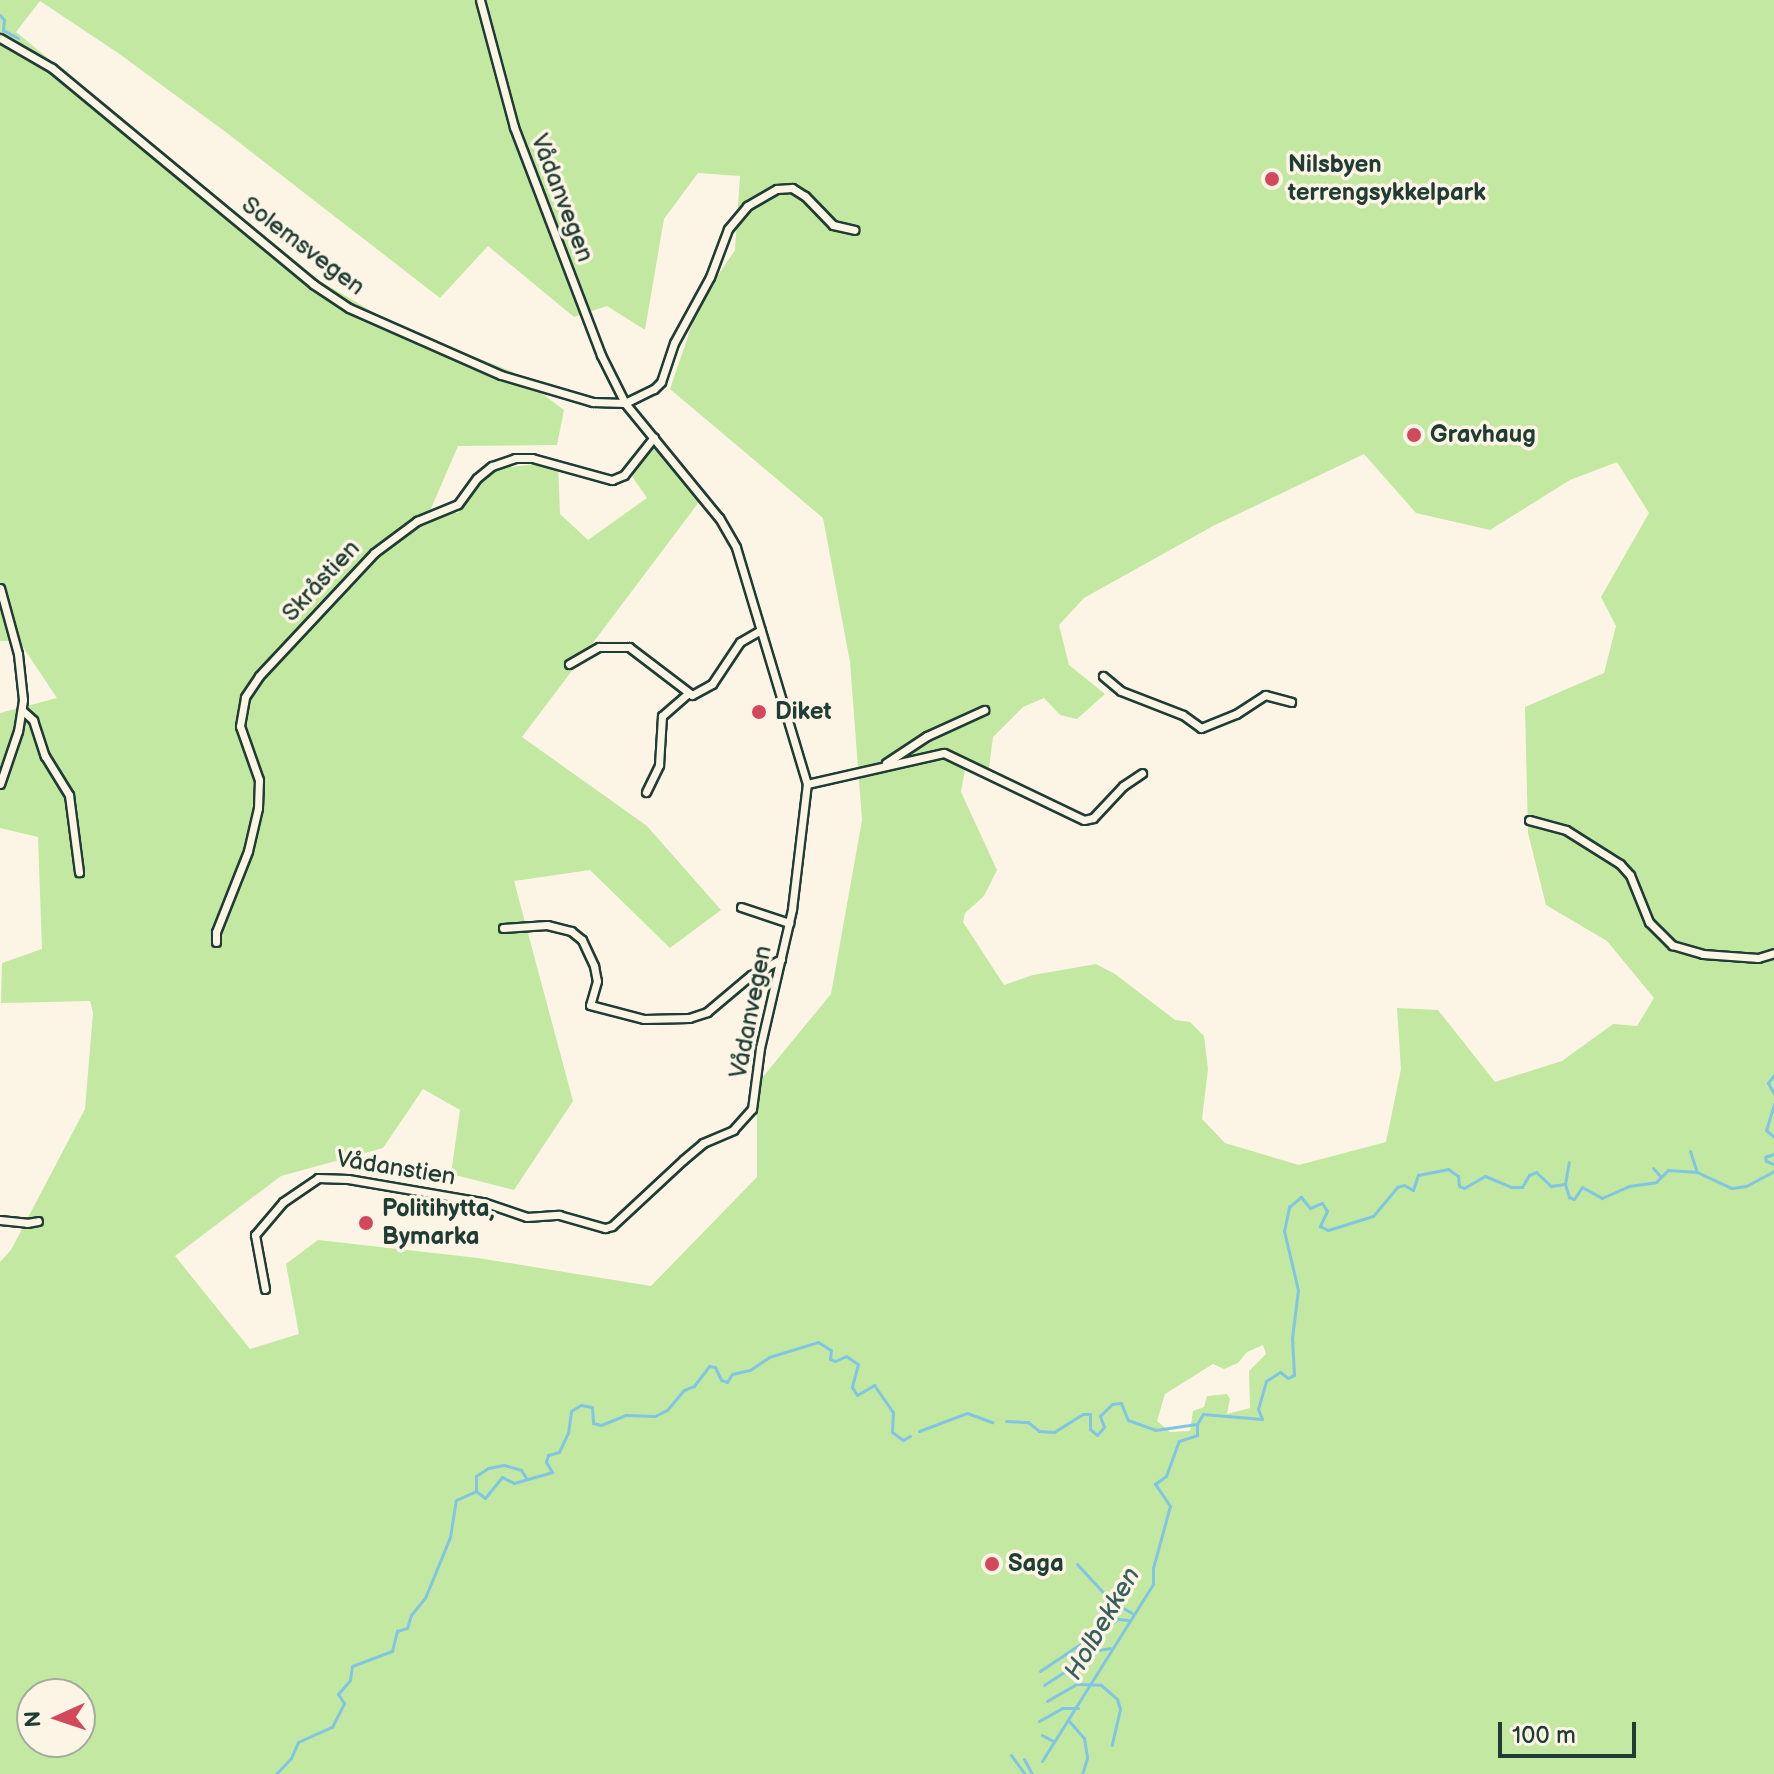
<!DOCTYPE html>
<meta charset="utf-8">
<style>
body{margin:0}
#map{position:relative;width:1774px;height:1774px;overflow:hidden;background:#fcf5e5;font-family:"Balsamiq Sans",sans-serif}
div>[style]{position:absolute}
.green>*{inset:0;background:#c2e8a2}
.stream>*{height:3px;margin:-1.5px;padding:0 1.5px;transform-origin:1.5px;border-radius:1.5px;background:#82c5e3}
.roads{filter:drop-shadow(2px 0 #1f3d34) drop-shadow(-2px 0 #1f3d34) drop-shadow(0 2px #1f3d34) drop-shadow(0 -2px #1f3d34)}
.minor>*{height:7px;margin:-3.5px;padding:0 3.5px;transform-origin:3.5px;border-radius:3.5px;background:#fcf5e5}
.dots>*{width:22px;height:22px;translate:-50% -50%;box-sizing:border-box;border:4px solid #fcf5e5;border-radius:50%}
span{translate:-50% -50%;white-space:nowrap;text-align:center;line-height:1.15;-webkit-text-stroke:7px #fcf5e5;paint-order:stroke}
.poi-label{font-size:24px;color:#1f3d34;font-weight:700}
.left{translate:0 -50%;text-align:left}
.street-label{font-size:24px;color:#1f3d34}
.water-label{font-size:26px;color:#385f60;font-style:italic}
.north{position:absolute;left:16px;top:1678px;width:80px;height:80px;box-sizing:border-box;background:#fcf5e5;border:2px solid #a4ab9e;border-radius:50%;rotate:267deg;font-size:22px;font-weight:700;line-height:32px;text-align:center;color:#1f3d34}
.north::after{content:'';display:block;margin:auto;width:28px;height:36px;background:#d1495b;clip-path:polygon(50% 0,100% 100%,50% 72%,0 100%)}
.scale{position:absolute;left:1498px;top:1722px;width:138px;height:36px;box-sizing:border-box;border:4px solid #1f3d34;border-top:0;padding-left:10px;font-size:24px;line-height:28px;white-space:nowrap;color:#1f3d34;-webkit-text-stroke:6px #fcf5e5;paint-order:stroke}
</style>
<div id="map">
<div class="green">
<div style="clip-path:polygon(evenodd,0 0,1774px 0,1774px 1774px,0 1774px,0 1262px,11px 1250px,85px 1109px,93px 1013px,90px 1001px,1px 1003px,2px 963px,42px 949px,38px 837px,0 828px,0 713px,57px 698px,19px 641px,0 641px,0 0,40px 1px,118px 53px,227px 133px,440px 298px,488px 246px,574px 317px,607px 306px,645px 330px,664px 219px,698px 173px,740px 176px,735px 250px,699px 304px,670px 389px,823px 518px,850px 662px,862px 820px,831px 994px,757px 1084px,757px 1177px,651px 1286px,478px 1258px,318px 1240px,286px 1264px,299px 1334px,250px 1349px,175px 1256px,281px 1176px,383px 1148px,423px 1089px,460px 1110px,451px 1174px,514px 1190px,573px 1101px,514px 881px,590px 870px,670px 948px,721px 910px,647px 826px,522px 737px,702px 498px,653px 445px,629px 472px,647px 498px,588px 540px,560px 514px,558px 462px,492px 469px,458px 513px,430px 511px,458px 446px,557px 445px,564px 410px,513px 372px,397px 326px,320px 281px,16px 32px,40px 1px,0 0,1364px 454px,1416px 513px,1490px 530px,1570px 480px,1617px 462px,1649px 513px,1601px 597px,1616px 626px,1604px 673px,1525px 707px,1528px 833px,1546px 905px,1607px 941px,1654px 998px,1637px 1026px,1613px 1024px,1562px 1061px,1495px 1082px,1438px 1010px,1397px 1008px,1401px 1069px,1386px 1142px,1299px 1165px,1225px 1143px,1202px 1119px,1208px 1069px,1204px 1036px,1190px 1022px,1175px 1020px,1115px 974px,1096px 964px,1033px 975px,1004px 985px,963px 922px,965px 913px,984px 896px,997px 870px,961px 792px,965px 769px,989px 768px,993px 737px,1023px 707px,1044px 698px,1060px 715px,1077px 719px,1105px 694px,1069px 665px,1059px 625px,1084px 598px,1213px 526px,1364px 454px,0 0,1263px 1345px,1266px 1354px,1249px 1371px,1250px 1408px,1227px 1414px,1230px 1399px,1227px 1394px,1207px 1396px,1204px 1407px,1193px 1411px,1190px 1431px,1170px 1432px,1157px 1421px,1165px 1394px,1213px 1364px,1224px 1369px,1238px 1363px,1247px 1352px,1263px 1345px,0 0,32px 1694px,80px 1694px,80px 1742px,32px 1742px,32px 1694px)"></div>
</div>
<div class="stream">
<div style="left:0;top:15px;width:6px;rotate:51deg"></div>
<div style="left:4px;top:20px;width:10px;rotate:96deg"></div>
<div style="left:3px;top:30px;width:17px;rotate:28deg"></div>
<div style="left:1774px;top:1075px;width:10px;rotate:127deg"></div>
<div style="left:1768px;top:1083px;width:13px;rotate:61deg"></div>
<div style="left:1774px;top:1104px;width:27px;rotate:107deg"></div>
<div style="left:1766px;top:1130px;width:11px;rotate:41deg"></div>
<div style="left:1690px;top:1151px;width:22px;rotate:72deg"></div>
<div style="left:1774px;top:1154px;width:9px;rotate:162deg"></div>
<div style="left:1765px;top:1157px;width:4px;rotate:76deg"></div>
<div style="left:1766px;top:1161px;width:9px;rotate:21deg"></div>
<div style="left:1653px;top:1168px;width:12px;rotate:48deg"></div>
<div style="left:1565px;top:1184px;width:22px;rotate:-80deg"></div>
<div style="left:1006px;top:1421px;width:22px;rotate:3deg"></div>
<div style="left:1028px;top:1422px;width:14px;rotate:39deg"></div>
<div style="left:1039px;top:1431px;width:15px;rotate:4deg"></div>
<div style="left:1054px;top:1432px;width:34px;rotate:-32deg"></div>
<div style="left:1083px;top:1414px;width:7px"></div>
<div style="left:1090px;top:1414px;width:15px;rotate:90deg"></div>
<div style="left:1090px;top:1429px;width:9px;rotate:41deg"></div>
<div style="left:1097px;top:1435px;width:11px;rotate:-49deg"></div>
<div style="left:1104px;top:1427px;width:12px;rotate:-110deg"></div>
<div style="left:1100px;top:1416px;width:17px;rotate:-45deg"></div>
<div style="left:1112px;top:1404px;width:9px;rotate:-6deg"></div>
<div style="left:1121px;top:1403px;width:18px;rotate:68deg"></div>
<div style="left:1128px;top:1420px;width:29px;rotate:20deg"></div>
<div style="left:1155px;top:1430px;width:42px;rotate:-8.1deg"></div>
<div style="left:1197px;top:1424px;width:12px;rotate:-59deg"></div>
<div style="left:1203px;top:1414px;width:59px;rotate:4.8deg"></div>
<div style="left:1262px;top:1419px;width:11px;rotate:-112deg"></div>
<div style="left:1258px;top:1409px;width:29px;rotate:-74deg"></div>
<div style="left:1266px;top:1381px;width:17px;rotate:-33deg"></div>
<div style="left:1280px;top:1372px;width:10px;rotate:37deg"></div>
<div style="left:1288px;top:1378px;width:7px;rotate:-27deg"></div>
<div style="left:1294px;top:1375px;width:37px;rotate:-93deg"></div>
<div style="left:1292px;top:1338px;width:48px;rotate:-82.9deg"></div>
<div style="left:1298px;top:1290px;width:61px;rotate:-103.3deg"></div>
<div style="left:1284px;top:1231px;width:25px;rotate:-78deg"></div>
<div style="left:1289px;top:1207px;width:16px;rotate:-40deg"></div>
<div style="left:1301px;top:1197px;width:14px;rotate:51deg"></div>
<div style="left:1310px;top:1208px;width:13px;rotate:-23deg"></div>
<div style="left:1322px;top:1203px;width:9px;rotate:58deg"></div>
<div style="left:1327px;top:1211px;width:17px;rotate:115deg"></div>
<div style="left:1320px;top:1226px;width:9px;rotate:27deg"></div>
<div style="left:1328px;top:1230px;width:47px;rotate:-17.3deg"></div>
<div style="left:1373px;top:1216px;width:38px;rotate:-50deg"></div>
<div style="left:1397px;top:1187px;width:7px;rotate:-16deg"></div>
<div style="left:1404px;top:1185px;width:10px;rotate:29deg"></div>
<div style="left:1413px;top:1190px;width:16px;rotate:-72deg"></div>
<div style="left:1418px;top:1175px;width:31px;rotate:-11deg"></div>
<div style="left:1448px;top:1169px;width:12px;rotate:35deg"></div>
<div style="left:1458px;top:1176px;width:10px;rotate:84deg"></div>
<div style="left:1459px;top:1186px;width:5px;rotate:22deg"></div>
<div style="left:1464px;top:1188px;width:24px;rotate:-30deg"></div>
<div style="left:1485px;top:1176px;width:28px;rotate:23deg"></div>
<div style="left:1511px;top:1187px;width:11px"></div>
<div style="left:1522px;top:1187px;width:14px;rotate:-60deg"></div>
<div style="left:1529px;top:1175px;width:8px;rotate:-23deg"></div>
<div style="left:1536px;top:1172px;width:21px;rotate:43deg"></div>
<div style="left:1551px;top:1186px;width:14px;rotate:-8deg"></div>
<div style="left:1565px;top:1184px;width:14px;rotate:73deg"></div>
<div style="left:1569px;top:1197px;width:5px;rotate:22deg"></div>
<div style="left:1574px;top:1199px;width:14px;rotate:-56deg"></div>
<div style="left:1582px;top:1187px;width:23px;rotate:29deg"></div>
<div style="left:1602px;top:1198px;width:30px;rotate:-24deg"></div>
<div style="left:1629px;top:1186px;width:27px;rotate:-8deg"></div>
<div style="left:1656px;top:1182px;width:17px;rotate:-45deg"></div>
<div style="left:1668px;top:1170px;width:29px;rotate:4deg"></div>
<div style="left:1697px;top:1172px;width:38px;rotate:25deg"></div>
<div style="left:1732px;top:1188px;width:14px;rotate:-8deg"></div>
<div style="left:1746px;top:1186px;width:32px;rotate:-28deg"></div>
<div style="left:919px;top:1431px;width:51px;rotate:-20.6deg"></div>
<div style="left:967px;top:1413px;width:27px;rotate:20deg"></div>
<div style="left:476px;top:1491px;width:15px;rotate:-90deg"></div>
<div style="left:476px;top:1476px;width:14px;rotate:-34deg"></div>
<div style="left:488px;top:1468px;width:16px;rotate:-11deg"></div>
<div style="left:504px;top:1465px;width:18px;rotate:16deg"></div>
<div style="left:521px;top:1470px;width:9px;rotate:58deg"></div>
<div style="left:1077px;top:1564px;width:50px;rotate:47.4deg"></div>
<div style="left:1111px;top:1601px;width:24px;rotate:30deg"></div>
<div style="left:1040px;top:1671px;width:94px;rotate:-33.7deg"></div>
<div style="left:1118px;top:1619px;width:10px;rotate:6deg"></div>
<div style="left:1044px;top:1685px;width:64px;rotate:-32.9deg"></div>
<div style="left:1098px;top:1650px;width:12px;rotate:-9deg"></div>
<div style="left:1047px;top:1701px;width:34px;rotate:-30deg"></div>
<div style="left:1077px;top:1684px;width:24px;rotate:2deg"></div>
<div style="left:1101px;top:1685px;width:21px;rotate:41deg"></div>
<div style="left:1117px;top:1699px;width:10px;rotate:73deg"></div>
<div style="left:1120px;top:1709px;width:37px;rotate:103deg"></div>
<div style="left:1039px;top:1721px;width:26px;rotate:-29deg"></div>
<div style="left:1062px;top:1708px;width:16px"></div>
<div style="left:1069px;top:1721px;width:23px;rotate:49deg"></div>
<div style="left:1084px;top:1738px;width:20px;rotate:81deg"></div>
<div style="left:1087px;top:1758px;width:17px;rotate:107deg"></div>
<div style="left:1042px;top:1735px;width:13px;rotate:29deg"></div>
<div style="left:1011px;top:1755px;width:24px;rotate:54deg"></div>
<div style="left:1024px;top:1759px;width:17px;rotate:62deg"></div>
<div style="left:1042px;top:1761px;width:209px;rotate:-57.9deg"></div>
<div style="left:1153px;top:1584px;width:16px;rotate:-90deg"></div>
<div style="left:1153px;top:1568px;width:64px;rotate:-74.7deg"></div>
<div style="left:1170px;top:1506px;width:27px;rotate:-124deg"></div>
<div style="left:1155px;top:1484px;width:14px;rotate:-36deg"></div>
<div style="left:1166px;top:1476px;width:37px;rotate:-70deg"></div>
<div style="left:1179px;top:1441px;width:19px;rotate:-18deg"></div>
<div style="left:1197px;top:1435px;width:11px;rotate:-90deg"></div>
<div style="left:276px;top:1774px;width:22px;rotate:-47deg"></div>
<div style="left:291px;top:1758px;width:17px;rotate:-66deg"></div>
<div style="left:298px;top:1742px;width:37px;rotate:-24deg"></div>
<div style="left:332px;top:1727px;width:27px;rotate:-63deg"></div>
<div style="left:344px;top:1703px;width:11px;rotate:-124deg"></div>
<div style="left:338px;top:1694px;width:18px;rotate:-49deg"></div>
<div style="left:350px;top:1680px;width:14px;rotate:-82deg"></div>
<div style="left:352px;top:1666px;width:43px;rotate:-20.6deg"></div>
<div style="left:392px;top:1651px;width:21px;rotate:-76deg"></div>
<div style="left:397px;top:1631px;width:10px;rotate:-17deg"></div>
<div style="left:407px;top:1628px;width:14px;rotate:-73deg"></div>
<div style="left:411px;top:1615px;width:22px;rotate:-51deg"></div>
<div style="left:425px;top:1598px;width:66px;rotate:-67.7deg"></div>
<div style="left:450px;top:1537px;width:37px;rotate:-81deg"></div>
<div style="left:456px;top:1500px;width:22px;rotate:-24deg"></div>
<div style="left:476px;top:1491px;width:11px;rotate:38deg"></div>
<div style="left:485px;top:1498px;width:27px;rotate:-51deg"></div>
<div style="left:502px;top:1477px;width:13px;rotate:27deg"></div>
<div style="left:514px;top:1483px;width:40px;rotate:-16deg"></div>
<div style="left:552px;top:1472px;width:12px;rotate:-121deg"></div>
<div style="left:546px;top:1462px;width:7px;rotate:-74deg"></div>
<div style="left:548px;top:1455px;width:11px;rotate:-15deg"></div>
<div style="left:559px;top:1452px;width:21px;rotate:-65deg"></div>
<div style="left:568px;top:1433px;width:22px;rotate:-82deg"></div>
<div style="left:571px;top:1411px;width:12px;rotate:-31deg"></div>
<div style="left:581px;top:1405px;width:11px;rotate:10deg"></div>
<div style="left:592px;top:1407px;width:16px;rotate:86deg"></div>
<div style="left:593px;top:1423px;width:8px;rotate:14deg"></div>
<div style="left:601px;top:1425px;width:27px;rotate:-22deg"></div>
<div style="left:626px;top:1415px;width:29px;rotate:2deg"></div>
<div style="left:655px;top:1416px;width:13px;rotate:-27deg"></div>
<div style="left:667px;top:1410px;width:26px;rotate:-50deg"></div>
<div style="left:684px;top:1390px;width:11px;rotate:-22deg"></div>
<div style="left:694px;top:1386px;width:25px;rotate:-53deg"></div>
<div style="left:709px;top:1366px;width:6px;rotate:9deg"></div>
<div style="left:715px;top:1367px;width:14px;rotate:65deg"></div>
<div style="left:721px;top:1380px;width:6px;rotate:18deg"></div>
<div style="left:727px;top:1382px;width:9px;rotate:-58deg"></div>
<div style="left:732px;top:1374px;width:18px;rotate:-13deg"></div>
<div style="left:750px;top:1370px;width:23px;rotate:-34deg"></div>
<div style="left:769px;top:1357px;width:51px;rotate:-17deg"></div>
<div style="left:818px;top:1342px;width:15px;rotate:32deg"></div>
<div style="left:831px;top:1350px;width:9px;rotate:96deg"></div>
<div style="left:830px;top:1359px;width:5px;rotate:22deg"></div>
<div style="left:835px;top:1361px;width:12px;rotate:-24deg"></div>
<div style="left:846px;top:1356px;width:14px;rotate:34deg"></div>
<div style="left:858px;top:1364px;width:24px;rotate:105deg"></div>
<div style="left:852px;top:1387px;width:9px;rotate:58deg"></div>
<div style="left:857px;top:1395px;width:20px;rotate:-30deg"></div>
<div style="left:874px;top:1385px;width:33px;rotate:55deg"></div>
<div style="left:893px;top:1412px;width:20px;rotate:93deg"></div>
<div style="left:892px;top:1432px;width:14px;rotate:36deg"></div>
<div style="left:903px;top:1440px;width:8px;rotate:-30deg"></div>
</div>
<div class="roads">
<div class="minor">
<div style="left:0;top:38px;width:60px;rotate:30deg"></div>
<div style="left:52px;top:68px;width:339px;rotate:39.6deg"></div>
<div style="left:313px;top:284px;width:43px;rotate:33.7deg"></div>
<div style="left:349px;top:308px;width:166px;rotate:23.8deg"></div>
<div style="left:501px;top:375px;width:96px;rotate:16.4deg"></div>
<div style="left:593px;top:402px;width:32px;rotate:2deg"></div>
<div style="left:625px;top:403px;width:32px;rotate:-26deg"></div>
<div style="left:654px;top:389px;width:10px;rotate:-45deg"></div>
<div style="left:661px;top:382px;width:41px;rotate:-71.6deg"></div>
<div style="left:674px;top:343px;width:75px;rotate:-61.4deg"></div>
<div style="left:710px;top:277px;width:51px;rotate:-69.4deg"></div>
<div style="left:728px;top:229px;width:30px;rotate:-50deg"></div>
<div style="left:747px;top:206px;width:34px;rotate:-30deg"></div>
<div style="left:777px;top:189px;width:15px;rotate:-4deg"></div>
<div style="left:792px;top:188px;width:15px;rotate:32deg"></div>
<div style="left:805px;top:196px;width:40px;rotate:46deg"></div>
<div style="left:833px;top:225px;width:22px;rotate:13deg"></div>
<div style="left:0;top:588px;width:68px;rotate:74.7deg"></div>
<div style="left:18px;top:654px;width:46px;rotate:83.8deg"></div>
<div style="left:23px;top:700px;width:31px;rotate:99deg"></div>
<div style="left:18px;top:731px;width:56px;rotate:108.8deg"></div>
<div style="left:569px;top:664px;width:34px;rotate:-30deg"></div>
<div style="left:599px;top:647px;width:30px"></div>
<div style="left:629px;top:647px;width:79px;rotate:37.3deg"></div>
<div style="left:692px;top:695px;width:23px;rotate:-29deg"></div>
<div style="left:712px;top:684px;width:50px;rotate:-56.3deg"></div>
<div style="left:740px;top:642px;width:24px;rotate:-30deg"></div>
<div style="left:1103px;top:676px;width:23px;rotate:40deg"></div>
<div style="left:1121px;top:691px;width:66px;rotate:21.2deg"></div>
<div style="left:1183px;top:715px;width:22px;rotate:36deg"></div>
<div style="left:1201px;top:728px;width:38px;rotate:-22deg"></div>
<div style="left:1236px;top:714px;width:35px;rotate:-33deg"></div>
<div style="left:1265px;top:695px;width:27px;rotate:15deg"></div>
<div style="left:22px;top:710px;width:15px;rotate:42deg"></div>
<div style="left:33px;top:720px;width:38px;rotate:72deg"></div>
<div style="left:45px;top:756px;width:46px;rotate:58.4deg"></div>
<div style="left:69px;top:795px;width:78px;rotate:82.6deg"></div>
<div style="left:886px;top:763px;width:49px;rotate:-33.4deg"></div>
<div style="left:927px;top:736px;width:63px;rotate:-24.5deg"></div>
<div style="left:807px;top:784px;width:140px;rotate:-12.8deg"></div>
<div style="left:944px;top:753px;width:155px;rotate:25.6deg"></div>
<div style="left:1084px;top:820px;width:9px;rotate:-13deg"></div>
<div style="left:1093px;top:818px;width:44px;rotate:-46.8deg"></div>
<div style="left:1123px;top:786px;width:23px;rotate:-34deg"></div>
<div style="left:646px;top:792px;width:30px;rotate:-64deg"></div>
<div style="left:659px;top:765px;width:49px;rotate:-86.5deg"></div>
<div style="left:662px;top:716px;width:33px;rotate:-41deg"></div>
<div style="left:1529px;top:820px;width:38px;rotate:15deg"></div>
<div style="left:1566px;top:830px;width:64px;rotate:32.2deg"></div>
<div style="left:1620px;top:864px;width:15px;rotate:48deg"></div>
<div style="left:1630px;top:875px;width:51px;rotate:68deg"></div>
<div style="left:1649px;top:922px;width:33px;rotate:45deg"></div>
<div style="left:1672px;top:945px;width:32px;rotate:16deg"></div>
<div style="left:1703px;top:954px;width:55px;rotate:4.2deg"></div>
<div style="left:1758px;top:958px;width:17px;rotate:-17deg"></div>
<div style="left:741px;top:907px;width:51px;rotate:18.4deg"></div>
<div style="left:503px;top:928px;width:44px;rotate:-3.9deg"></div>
<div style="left:547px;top:925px;width:25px;rotate:14deg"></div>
<div style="left:571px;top:931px;width:14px;rotate:39deg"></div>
<div style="left:582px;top:940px;width:29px;rotate:65deg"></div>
<div style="left:594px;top:966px;width:15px;rotate:79deg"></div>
<div style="left:597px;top:981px;width:25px;rotate:106deg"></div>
<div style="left:590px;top:1005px;width:56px;rotate:14.5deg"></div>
<div style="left:644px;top:1019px;width:45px;rotate:-1.3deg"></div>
<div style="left:689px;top:1018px;width:19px;rotate:-18deg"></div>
<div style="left:707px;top:1012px;width:57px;rotate:-40.1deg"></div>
<div style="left:751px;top:975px;width:34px;rotate:-28deg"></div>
<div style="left:216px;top:942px;width:10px;rotate:-90deg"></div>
<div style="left:216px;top:932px;width:87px;rotate:-68.4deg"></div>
<div style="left:248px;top:851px;width:44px;rotate:-76.9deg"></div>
<div style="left:258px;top:808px;width:28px;rotate:-88deg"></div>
<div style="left:259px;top:780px;width:57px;rotate:-109.4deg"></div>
<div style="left:240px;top:726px;width:29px;rotate:-80deg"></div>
<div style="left:245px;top:697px;width:25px;rotate:-56deg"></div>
<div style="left:259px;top:676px;width:168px;rotate:-46.9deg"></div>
<div style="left:374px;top:553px;width:54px;rotate:-36.7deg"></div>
<div style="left:417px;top:521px;width:44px;rotate:-22.5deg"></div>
<div style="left:458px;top:504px;width:32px;rotate:-54deg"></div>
<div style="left:477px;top:478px;width:19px;rotate:-39deg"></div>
<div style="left:492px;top:466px;width:24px;rotate:-19deg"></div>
<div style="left:515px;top:458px;width:17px"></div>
<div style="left:532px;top:458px;width:83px;rotate:15.4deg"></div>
<div style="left:612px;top:480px;width:13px;rotate:-23deg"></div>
<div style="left:624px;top:475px;width:48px;rotate:-51.7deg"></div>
<div style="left:0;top:1220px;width:27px;rotate:6deg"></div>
<div style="left:27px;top:1223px;width:11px;rotate:-10deg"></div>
<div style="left:265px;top:1289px;width:55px;rotate:-100.5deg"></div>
<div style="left:255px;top:1235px;width:43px;rotate:-49.7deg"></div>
<div style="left:283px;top:1202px;width:42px;rotate:-34.4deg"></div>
<div style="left:318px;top:1178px;width:30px;rotate:2deg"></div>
<div style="left:348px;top:1179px;width:137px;rotate:9.7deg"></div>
<div style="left:483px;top:1202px;width:46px;rotate:18.8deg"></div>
<div style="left:527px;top:1217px;width:32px;rotate:-4deg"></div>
<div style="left:559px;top:1215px;width:48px;rotate:15.8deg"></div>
<div style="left:605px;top:1228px;width:7px;rotate:-16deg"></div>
<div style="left:612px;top:1226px;width:97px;rotate:-42.9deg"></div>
<div style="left:683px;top:1160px;width:26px;rotate:-40deg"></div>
<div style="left:703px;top:1143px;width:33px;rotate:-23deg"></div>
<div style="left:733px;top:1130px;width:28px;rotate:-48deg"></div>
<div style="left:752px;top:1109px;width:62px;rotate:-82.5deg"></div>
<div style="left:760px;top:1048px;width:143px;rotate:-77deg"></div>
<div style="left:792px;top:909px;width:126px;rotate:-83.2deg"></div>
<div style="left:807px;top:784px;width:247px;rotate:-106.7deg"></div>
<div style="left:736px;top:547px;width:34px;rotate:-120deg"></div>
<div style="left:719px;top:518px;width:149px;rotate:-129.3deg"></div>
<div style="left:625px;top:403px;width:54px;rotate:-116.6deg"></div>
<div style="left:601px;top:355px;width:244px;rotate:-110.9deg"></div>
<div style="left:514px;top:127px;width:131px;rotate:-105deg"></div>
</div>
</div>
<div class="dots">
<div style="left:1272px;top:179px;background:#d1495b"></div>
<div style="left:1414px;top:435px;background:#d1495b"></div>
<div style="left:759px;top:712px;background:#d1495b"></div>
<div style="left:366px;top:1223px;background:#d1495b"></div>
<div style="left:992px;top:1564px;background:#d1495b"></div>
</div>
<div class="poi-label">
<span class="left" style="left:1288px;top:179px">Nilsbyen<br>terrengsykkelpark</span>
<span class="left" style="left:1430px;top:435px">Gravhaug</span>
<span class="left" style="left:775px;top:712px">Diket</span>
<span class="left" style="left:382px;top:1223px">Politihytta,<br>Bymarka</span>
<span class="left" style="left:1008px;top:1564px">Saga</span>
</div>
<div class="street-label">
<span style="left:562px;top:198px;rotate:69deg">Vådanvegen</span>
<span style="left:303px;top:246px;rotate:37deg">Solemsvegen</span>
<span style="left:321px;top:581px;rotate:-47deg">Skråstien</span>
<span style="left:751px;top:1012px;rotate:-79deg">Vådanvegen</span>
<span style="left:396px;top:1168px;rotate:9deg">Vådanstien</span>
</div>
<div class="water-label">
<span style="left:1103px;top:1624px;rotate:-60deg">Holbekken</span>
</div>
<div class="north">N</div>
<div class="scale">100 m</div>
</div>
